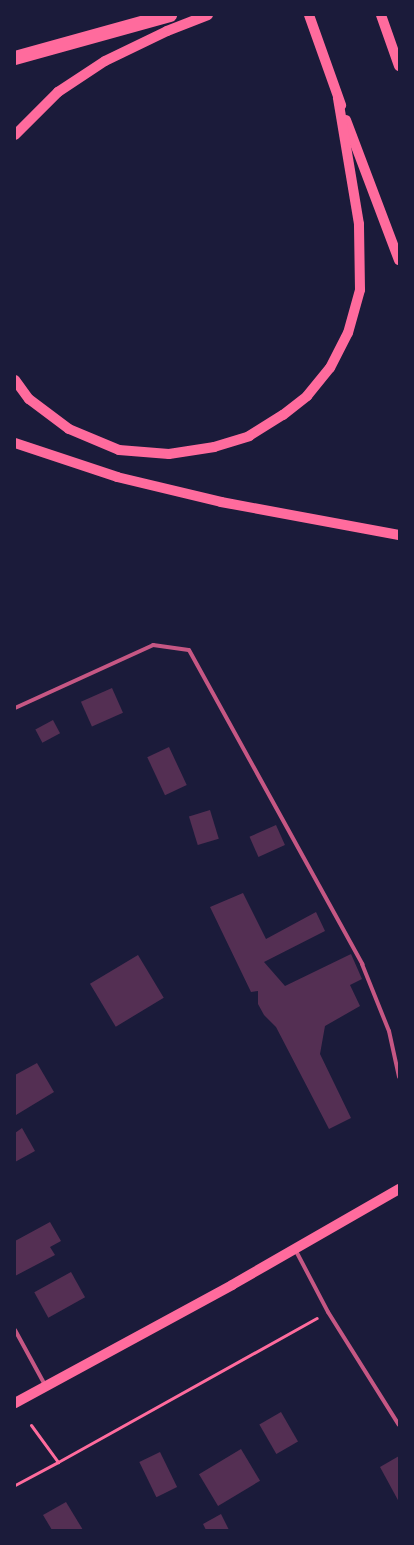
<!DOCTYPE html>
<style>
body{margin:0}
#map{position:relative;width:414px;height:1545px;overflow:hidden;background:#1b1b3a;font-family:"Work Sans",sans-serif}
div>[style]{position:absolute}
.building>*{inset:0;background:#542f53;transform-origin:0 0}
.path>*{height:3px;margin:-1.5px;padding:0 1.5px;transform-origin:1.5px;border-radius:1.5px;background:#ff6b9d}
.service>*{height:4px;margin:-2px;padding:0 2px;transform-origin:2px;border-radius:2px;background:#c65784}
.secondary>*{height:10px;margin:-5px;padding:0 5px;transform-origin:5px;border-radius:5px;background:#ff6b9d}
.trunk>*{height:14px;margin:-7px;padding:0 7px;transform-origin:7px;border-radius:7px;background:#ff6b9d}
span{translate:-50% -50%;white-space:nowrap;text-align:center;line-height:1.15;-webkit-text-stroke:5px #1b1b3a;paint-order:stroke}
.frame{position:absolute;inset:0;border:16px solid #1b1b3a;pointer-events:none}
</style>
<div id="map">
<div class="building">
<div style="left:112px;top:688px;width:27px;height:34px;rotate:66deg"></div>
<div style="left:53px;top:720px;width:15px;height:20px;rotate:62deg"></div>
<div style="left:169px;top:747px;width:42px;height:24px;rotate:65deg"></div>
<div style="left:210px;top:810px;width:30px;height:22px;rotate:73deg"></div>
<div style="left:276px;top:825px;width:22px;height:29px;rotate:66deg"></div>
<div style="clip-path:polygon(243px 893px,266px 939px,316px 912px,325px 931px,264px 962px,285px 986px,351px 954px,362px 979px,350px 985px,360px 1006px,325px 1026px,320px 1054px,351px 1118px,329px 1129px,276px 1027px,264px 1015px,258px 1004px,258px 991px,251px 992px,210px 907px)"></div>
<div style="left:138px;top:955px;width:50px;height:56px;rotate:59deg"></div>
<div style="clip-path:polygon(37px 1063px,54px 1092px,16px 1115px,15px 1075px)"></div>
<div style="clip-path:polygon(22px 1128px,35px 1151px,15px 1162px,15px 1133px)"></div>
<div style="clip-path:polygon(50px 1222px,61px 1241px,50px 1247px,55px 1255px,15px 1276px,15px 1241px)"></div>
<div style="left:71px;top:1272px;width:29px;height:42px;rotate:61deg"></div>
<div style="left:281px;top:1412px;width:34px;height:25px;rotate:60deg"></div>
<div style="left:241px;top:1449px;width:37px;height:49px;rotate:59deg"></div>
<div style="left:160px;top:1452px;width:39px;height:23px;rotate:64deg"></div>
<div style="clip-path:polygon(399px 1456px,399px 1502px,380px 1467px)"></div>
<div style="clip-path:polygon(66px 1502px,83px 1530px,52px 1530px,43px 1515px)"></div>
<div style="clip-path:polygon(221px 1514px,229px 1530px,206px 1530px,203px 1524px)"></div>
</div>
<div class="path">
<div style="left:31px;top:1425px;width:46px;rotate:53.9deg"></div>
<div style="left:58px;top:1462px;width:296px;rotate:-29.1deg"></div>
<div style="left:15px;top:1485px;width:49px;rotate:-28.1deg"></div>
</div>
<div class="service">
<div style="left:15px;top:708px;width:152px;rotate:-24.5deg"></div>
<div style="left:153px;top:645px;width:36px;rotate:8deg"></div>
<div style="left:189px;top:650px;width:359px;rotate:61.1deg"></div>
<div style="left:362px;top:964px;width:72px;rotate:68.1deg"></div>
<div style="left:389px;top:1031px;width:47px;rotate:77.7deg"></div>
<div style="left:296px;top:1251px;width:69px;rotate:62.3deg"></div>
<div style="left:328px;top:1312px;width:133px;rotate:57.9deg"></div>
<div style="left:15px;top:1330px;width:63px;rotate:61.4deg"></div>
</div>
<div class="secondary">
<div style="left:309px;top:15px;width:96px;rotate:70.4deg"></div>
<div style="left:381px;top:15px;width:54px;rotate:70.6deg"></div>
<div style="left:346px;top:120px;width:150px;rotate:69.3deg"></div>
<div style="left:15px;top:135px;width:61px;rotate:-45deg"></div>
<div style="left:58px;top:92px;width:56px;rotate:-33.4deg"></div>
<div style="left:105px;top:61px;width:69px;rotate:-25.8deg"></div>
<div style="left:167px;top:31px;width:44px;rotate:-21.3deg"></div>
<div style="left:15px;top:380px;width:24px;rotate:54deg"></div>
<div style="left:29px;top:399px;width:50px;rotate:36.9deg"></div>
<div style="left:69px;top:429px;width:54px;rotate:22.8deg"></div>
<div style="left:119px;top:450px;width:50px;rotate:4.6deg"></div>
<div style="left:169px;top:454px;width:46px;rotate:-8.8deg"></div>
<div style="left:214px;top:447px;width:37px;rotate:-17deg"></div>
<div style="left:249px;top:436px;width:40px;rotate:-32deg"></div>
<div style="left:283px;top:415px;width:31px;rotate:-38deg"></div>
<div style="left:307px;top:396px;width:36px;rotate:-51deg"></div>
<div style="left:330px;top:368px;width:39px;rotate:-63deg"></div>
<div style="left:348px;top:333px;width:45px;rotate:-74.4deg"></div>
<div style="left:360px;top:290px;width:66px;rotate:-90.9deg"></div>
<div style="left:359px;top:224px;width:128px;rotate:-99.5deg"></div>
<div style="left:15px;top:443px;width:108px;rotate:18.4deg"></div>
<div style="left:117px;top:477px;width:107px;rotate:13.5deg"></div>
<div style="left:221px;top:502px;width:181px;rotate:10.5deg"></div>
<div style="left:15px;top:1403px;width:247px;rotate:-28.5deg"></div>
<div style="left:232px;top:1285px;width:193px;rotate:-29.9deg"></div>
</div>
<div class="trunk">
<div style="left:15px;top:58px;width:161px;rotate:-15.5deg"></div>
</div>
<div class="frame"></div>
</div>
